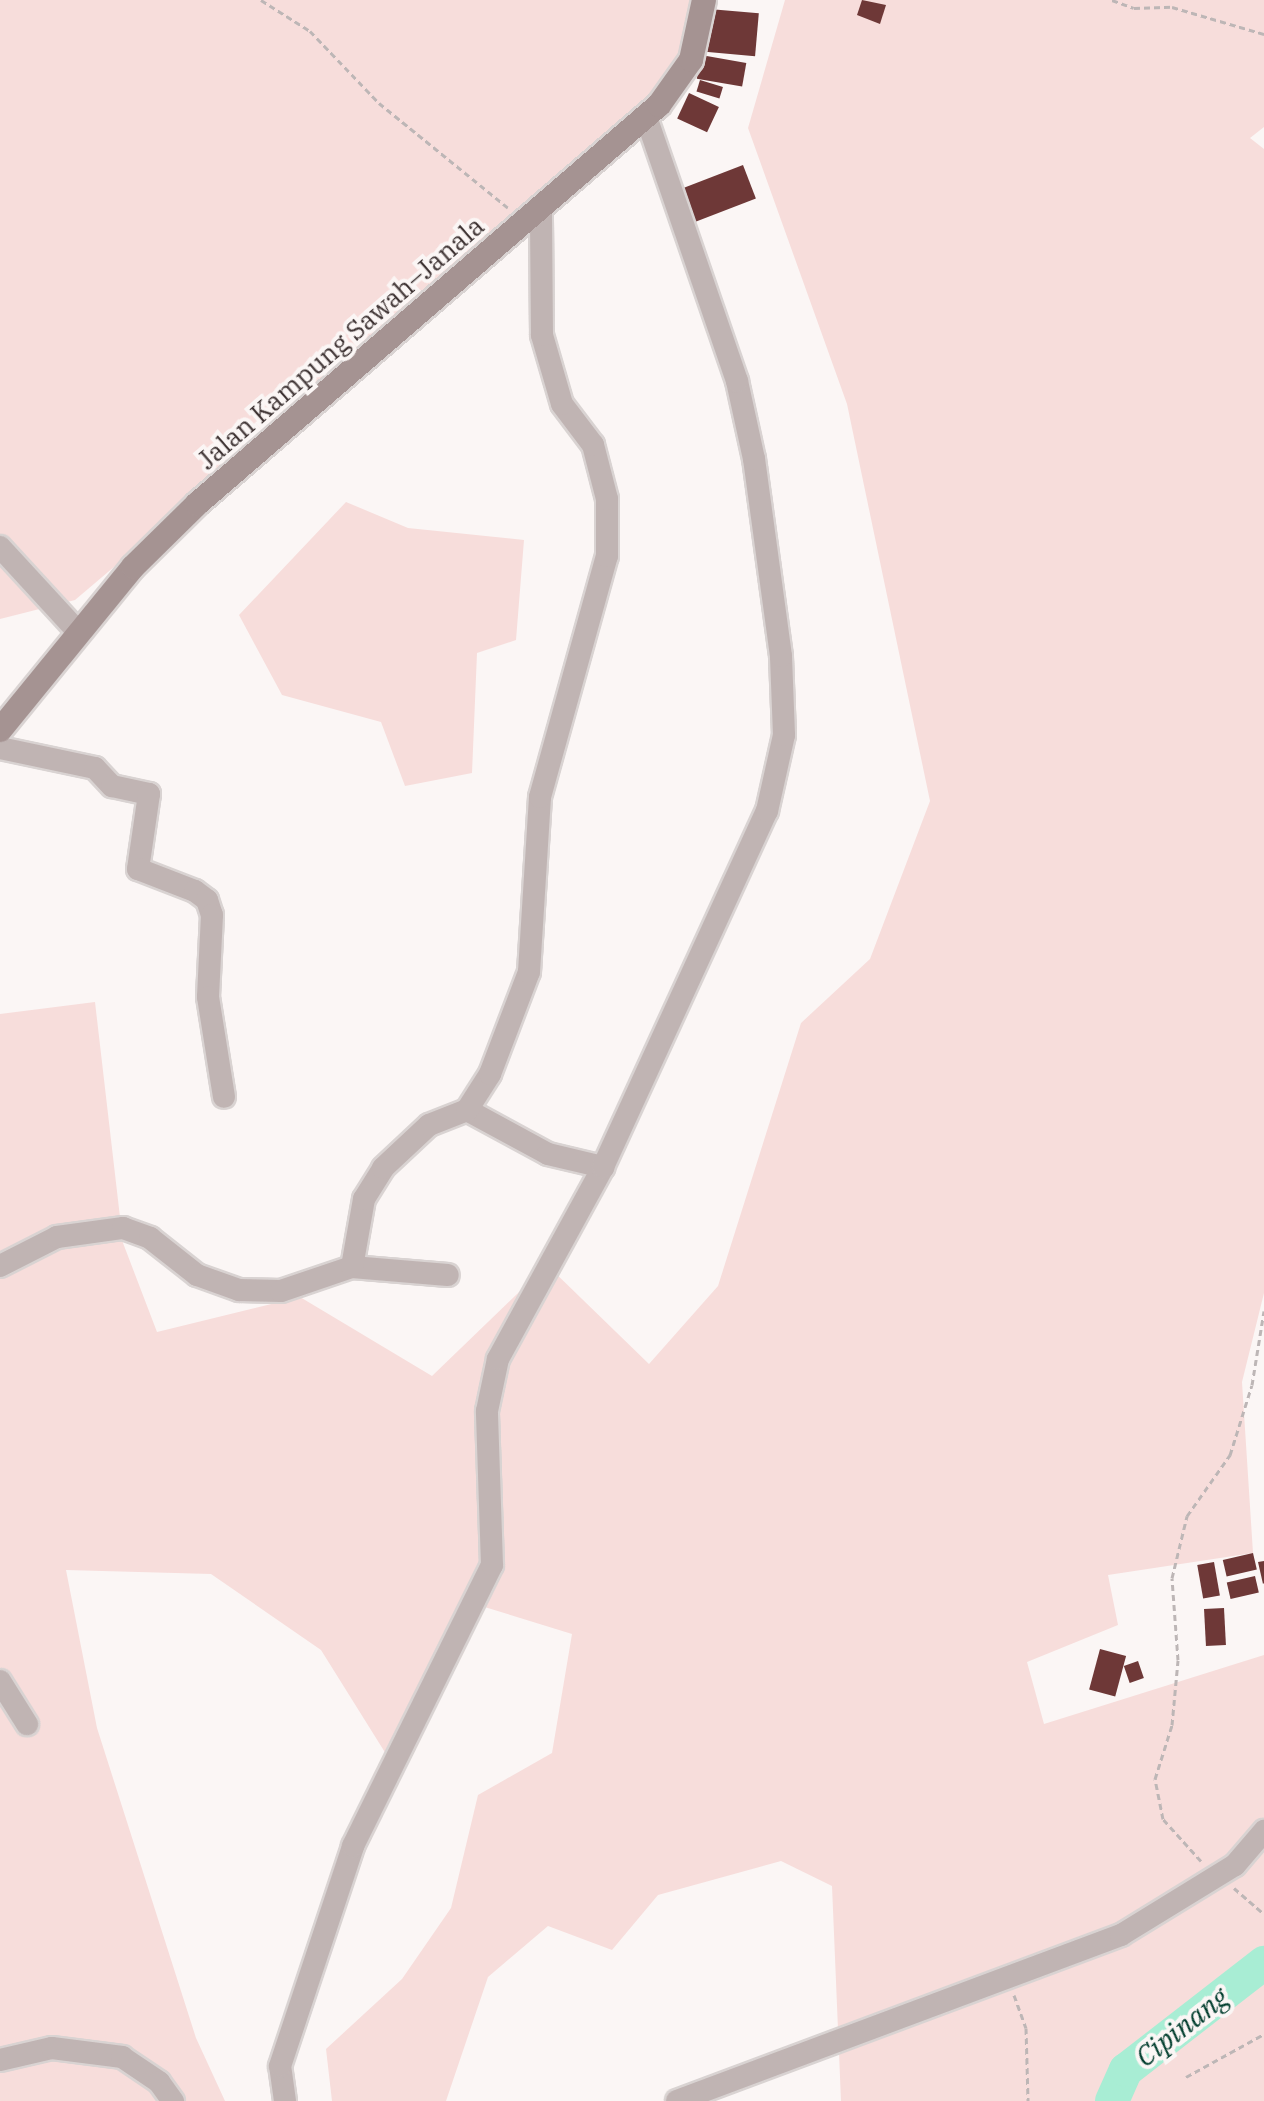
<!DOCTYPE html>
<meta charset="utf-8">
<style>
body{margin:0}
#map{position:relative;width:1264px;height:2101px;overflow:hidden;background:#fbf6f5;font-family:"IBM Plex Serif",serif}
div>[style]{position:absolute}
.green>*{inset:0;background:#f7dddb}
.river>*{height:34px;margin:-17px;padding:0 17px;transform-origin:17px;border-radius:17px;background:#a8edd4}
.building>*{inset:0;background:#6e3837;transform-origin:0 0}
.path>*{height:3px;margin-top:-1.5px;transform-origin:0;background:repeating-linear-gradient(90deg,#bdb6b6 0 6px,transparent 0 10px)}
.roads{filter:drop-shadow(2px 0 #d9d3d2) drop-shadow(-2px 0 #d9d3d2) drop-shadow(0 2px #d9d3d2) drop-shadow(0 -2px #d9d3d2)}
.minor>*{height:22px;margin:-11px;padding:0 11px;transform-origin:11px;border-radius:11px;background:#c0b4b3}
.secondary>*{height:24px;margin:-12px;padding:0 12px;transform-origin:12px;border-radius:12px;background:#a59392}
span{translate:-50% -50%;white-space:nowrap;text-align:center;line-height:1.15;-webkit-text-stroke:8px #fbf6f5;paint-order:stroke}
.street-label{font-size:26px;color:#3e3333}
.water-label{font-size:28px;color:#003d2d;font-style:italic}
</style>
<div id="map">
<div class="green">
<div style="clip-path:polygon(0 0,705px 0,659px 105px,75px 600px,0 619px)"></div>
<div style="clip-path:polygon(785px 0,1264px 0,1264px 127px,1250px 138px,1264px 149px,1264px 1293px,1242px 1382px,1253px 1553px,1108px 1575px,1118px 1625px,1027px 1662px,1044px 1724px,1264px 1655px,1264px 2101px,841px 2101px,832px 1886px,781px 1861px,658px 1895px,612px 1950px,548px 1926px,488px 1977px,446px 2101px,332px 2101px,326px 2049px,402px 1979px,451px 1908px,478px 1795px,552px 1753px,572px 1634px,478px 1605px,401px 1778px,321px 1650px,211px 1574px,66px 1570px,97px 1728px,196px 2038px,225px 2101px,0 2101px,0 1014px,95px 1002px,123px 1243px,157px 1332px,300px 1297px,432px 1376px,547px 1265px,649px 1364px,718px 1286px,801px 1023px,870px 959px,930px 801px,847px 404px,748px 128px)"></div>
<div style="clip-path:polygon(346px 502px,408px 528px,524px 540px,516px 640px,477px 653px,472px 773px,405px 786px,381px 722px,282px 695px,239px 615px)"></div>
</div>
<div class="river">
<div style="left:1112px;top:2101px;width:34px;rotate:-66deg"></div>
<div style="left:1126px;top:2070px;width:175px;rotate:-37.8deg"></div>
</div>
<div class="building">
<div style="clip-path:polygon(862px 0,886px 5px,880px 24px,857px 15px)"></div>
<div style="left:709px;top:9px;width:50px;height:43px;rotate:5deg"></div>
<div style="left:701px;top:55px;width:46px;height:24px;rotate:10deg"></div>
<div style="left:700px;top:80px;width:24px;height:12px;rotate:17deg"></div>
<div style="left:689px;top:93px;width:33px;height:28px;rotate:25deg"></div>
<div style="left:743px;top:165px;width:36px;height:66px;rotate:69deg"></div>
<div style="left:1253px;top:1553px;width:17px;height:31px;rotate:77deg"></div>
<div style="clip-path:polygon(1264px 1561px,1264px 1583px,1263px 1584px,1258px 1562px)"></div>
<div style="left:1214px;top:1562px;width:34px;height:17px;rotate:80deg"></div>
<div style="left:1255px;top:1576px;width:17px;height:29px;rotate:77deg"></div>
<div style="left:1224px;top:1608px;width:37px;height:20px;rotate:87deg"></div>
<div style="left:1100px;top:1649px;width:27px;height:42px;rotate:15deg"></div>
<div style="left:1138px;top:1661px;width:18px;height:15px;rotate:71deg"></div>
</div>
<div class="path">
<div style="left:261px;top:0;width:58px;rotate:32.3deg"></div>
<div style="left:310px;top:31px;width:100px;rotate:46.2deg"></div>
<div style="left:379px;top:103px;width:166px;rotate:39.1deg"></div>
<div style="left:1112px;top:0;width:23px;rotate:20deg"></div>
<div style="left:1134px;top:8px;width:38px;rotate:-2deg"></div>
<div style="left:1172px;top:7px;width:96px;rotate:16.4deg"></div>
<div style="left:1201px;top:1861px;width:57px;rotate:-132.1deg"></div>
<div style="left:1163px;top:1819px;width:41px;rotate:-101.3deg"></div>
<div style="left:1155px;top:1779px;width:57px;rotate:-72.5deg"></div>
<div style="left:1172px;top:1725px;width:65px;rotate:-84.7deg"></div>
<div style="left:1178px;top:1660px;width:82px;rotate:-94.2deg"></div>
<div style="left:1172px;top:1578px;width:64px;rotate:-76.4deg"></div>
<div style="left:1187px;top:1516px;width:75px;rotate:-54.8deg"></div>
<div style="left:1230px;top:1455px;width:73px;rotate:-72.6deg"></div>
<div style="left:1252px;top:1385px;width:75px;rotate:-80.8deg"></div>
<div style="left:1234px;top:1888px;width:40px;rotate:41deg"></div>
<div style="left:1014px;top:1995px;width:35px;rotate:70deg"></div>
<div style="left:1026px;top:2028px;width:73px;rotate:88.4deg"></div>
<div style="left:1186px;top:2077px;width:89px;rotate:-28.9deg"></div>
</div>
<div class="roads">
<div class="minor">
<div style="left:0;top:547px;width:117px;rotate:47.4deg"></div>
<div style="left:0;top:748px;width:97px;rotate:11.9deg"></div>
<div style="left:95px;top:768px;width:25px;rotate:47deg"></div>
<div style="left:112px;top:786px;width:38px;rotate:12deg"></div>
<div style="left:149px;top:794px;width:76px;rotate:98.3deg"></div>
<div style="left:138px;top:869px;width:61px;rotate:21.1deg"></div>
<div style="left:195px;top:891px;width:15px;rotate:37deg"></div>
<div style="left:207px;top:900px;width:16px;rotate:72deg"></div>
<div style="left:212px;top:915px;width:82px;rotate:92.8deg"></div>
<div style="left:208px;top:997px;width:101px;rotate:80.9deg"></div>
<div style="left:467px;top:1110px;width:92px;rotate:28.5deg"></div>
<div style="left:548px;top:1154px;width:57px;rotate:13.3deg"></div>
<div style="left:0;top:1266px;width:64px;rotate:-27deg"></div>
<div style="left:57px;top:1237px;width:67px;rotate:-7.8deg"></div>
<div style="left:123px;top:1228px;width:29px;rotate:20deg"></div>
<div style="left:150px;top:1238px;width:60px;rotate:38.2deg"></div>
<div style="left:197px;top:1275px;width:45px;rotate:19.7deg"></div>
<div style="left:239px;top:1290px;width:42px;rotate:1.4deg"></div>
<div style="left:281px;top:1291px;width:75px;rotate:-18.7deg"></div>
<div style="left:352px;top:1267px;width:96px;rotate:4.8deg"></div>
<div style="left:352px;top:1267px;width:69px;rotate:-80deg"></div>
<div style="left:364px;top:1199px;width:36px;rotate:-58deg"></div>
<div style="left:383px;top:1168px;width:63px;rotate:-43.1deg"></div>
<div style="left:429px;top:1125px;width:41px;rotate:-21.5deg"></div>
<div style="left:467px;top:1110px;width:43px;rotate:-57.4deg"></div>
<div style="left:490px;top:1074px;width:109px;rotate:-69.1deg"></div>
<div style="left:529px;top:972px;width:175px;rotate:-86.4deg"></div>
<div style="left:540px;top:797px;width:250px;rotate:-74.5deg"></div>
<div style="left:607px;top:556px;width:57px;rotate:-90deg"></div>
<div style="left:607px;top:499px;width:56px;rotate:-104.5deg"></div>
<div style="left:593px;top:445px;width:51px;rotate:-127.1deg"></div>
<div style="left:562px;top:404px;width:72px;rotate:-106.2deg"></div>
<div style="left:542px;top:335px;width:127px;rotate:-90.5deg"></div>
<div style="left:0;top:1681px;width:51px;rotate:57.9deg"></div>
<div style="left:0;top:2060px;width:53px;rotate:-13deg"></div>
<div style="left:52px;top:2048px;width:71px;rotate:7.3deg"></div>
<div style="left:122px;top:2057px;width:45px;rotate:34deg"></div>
<div style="left:159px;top:2082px;width:24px;rotate:54deg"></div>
<div style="left:285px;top:2101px;width:35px;rotate:-98deg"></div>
<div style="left:280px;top:2066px;width:232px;rotate:-71.6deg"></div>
<div style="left:353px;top:1846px;width:313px;rotate:-63.7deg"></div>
<div style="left:492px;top:1565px;width:154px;rotate:-91.9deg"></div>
<div style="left:487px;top:1411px;width:53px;rotate:-78.1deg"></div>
<div style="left:498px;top:1359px;width:219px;rotate:-61.3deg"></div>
<div style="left:603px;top:1167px;width:392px;rotate:-65.3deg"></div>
<div style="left:767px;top:811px;width:78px;rotate:-77.4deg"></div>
<div style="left:784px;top:735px;width:79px;rotate:-92.2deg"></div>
<div style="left:781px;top:656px;width:199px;rotate:-97.8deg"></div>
<div style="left:754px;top:459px;width:80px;rotate:-102.3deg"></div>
<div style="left:737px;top:381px;width:279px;rotate:-109deg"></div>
<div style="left:677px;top:2101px;width:474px;rotate:-20.5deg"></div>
<div style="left:1121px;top:1935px;width:134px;rotate:-31.6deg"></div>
<div style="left:1235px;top:1865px;width:45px;rotate:-49.5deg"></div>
</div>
<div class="secondary">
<div style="left:0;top:730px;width:210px;rotate:-50.8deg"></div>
<div style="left:133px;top:567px;width:90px;rotate:-44.5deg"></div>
<div style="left:197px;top:504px;width:610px;rotate:-40.82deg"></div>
<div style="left:659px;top:105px;width:55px;rotate:-54.6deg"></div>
<div style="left:691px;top:60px;width:61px;rotate:-77.8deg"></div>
</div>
</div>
<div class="street-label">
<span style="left:341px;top:343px;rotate:-41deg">Jalan Kampung Sawah–Janala</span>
</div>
<div class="water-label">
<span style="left:1182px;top:2027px;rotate:-38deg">Cipinang</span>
</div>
</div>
